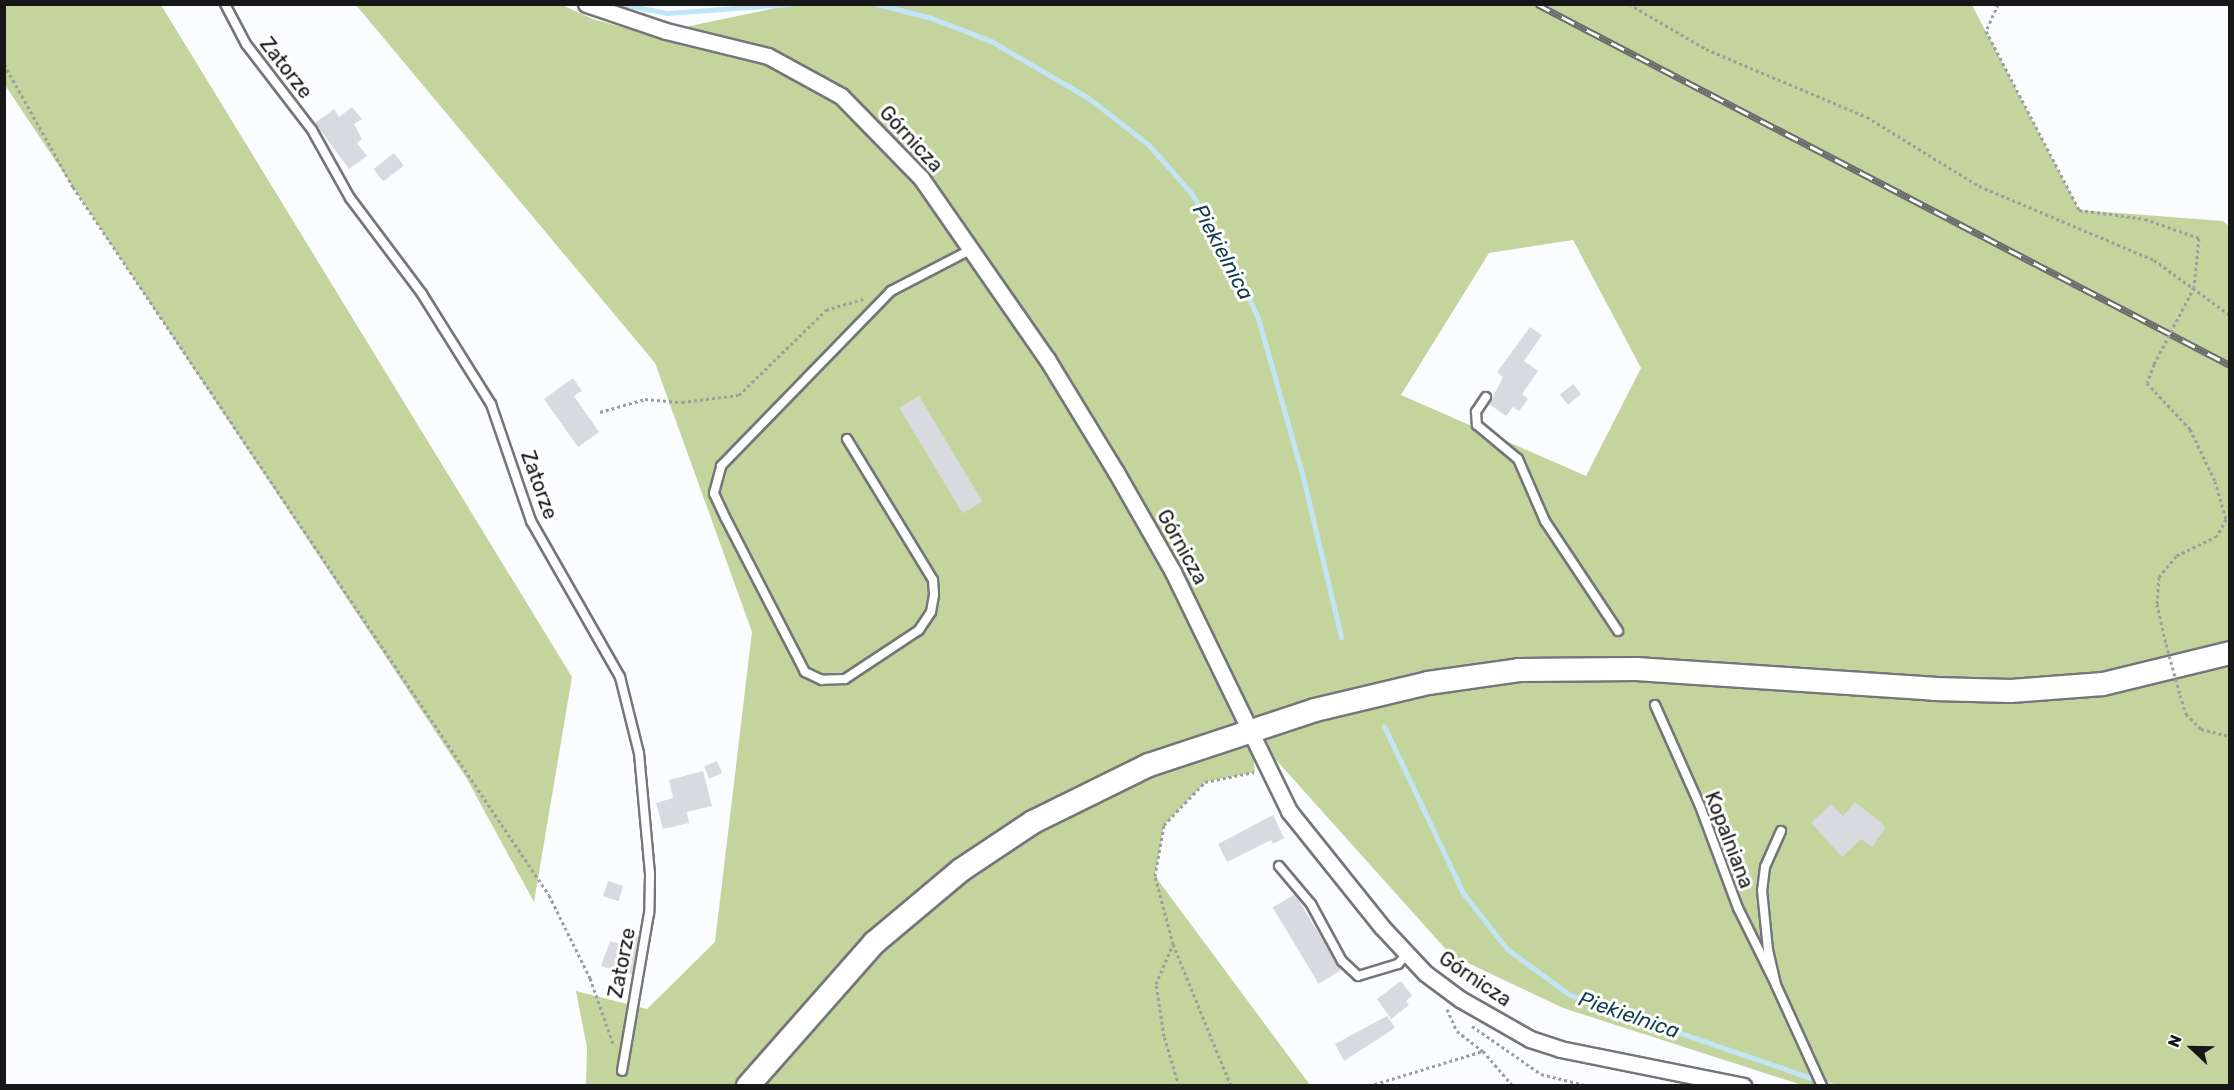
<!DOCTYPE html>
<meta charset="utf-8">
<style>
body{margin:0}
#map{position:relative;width:2234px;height:1090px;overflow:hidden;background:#fbfcff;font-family:Rubik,sans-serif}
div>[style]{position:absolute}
.green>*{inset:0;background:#c4d49d}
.stream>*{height:5px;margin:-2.5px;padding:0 2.5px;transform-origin:2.5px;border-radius:2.5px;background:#c2e5f6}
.building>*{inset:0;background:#d9dadf;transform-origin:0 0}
.path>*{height:3px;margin-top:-1.5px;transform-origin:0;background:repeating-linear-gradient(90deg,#9d9ea0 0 3px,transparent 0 6px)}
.roads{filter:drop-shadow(2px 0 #75767a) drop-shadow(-2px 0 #75767a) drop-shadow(0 2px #75767a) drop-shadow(0 -2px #75767a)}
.service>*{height:8px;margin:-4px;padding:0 4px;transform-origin:4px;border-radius:4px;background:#fff}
.minor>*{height:15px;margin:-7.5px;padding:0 7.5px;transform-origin:7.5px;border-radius:7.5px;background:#fff}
.secondary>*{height:22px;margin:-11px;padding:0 11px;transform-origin:11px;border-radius:11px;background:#fff}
.rail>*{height:7px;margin-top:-3.5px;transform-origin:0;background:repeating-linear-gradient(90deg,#fff 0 14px,#6c6c6e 0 28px);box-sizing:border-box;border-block:2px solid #6c6c6e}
.path-bridge>*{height:3px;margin-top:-1.5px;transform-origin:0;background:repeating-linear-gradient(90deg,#9d9ea0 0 3px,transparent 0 6px)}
span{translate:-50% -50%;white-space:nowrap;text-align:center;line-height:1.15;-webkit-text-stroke:6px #fff;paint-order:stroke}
.street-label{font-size:20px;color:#171718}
.water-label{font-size:21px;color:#123d4e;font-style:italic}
.frame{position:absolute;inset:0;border:6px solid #171718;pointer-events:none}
.north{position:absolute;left:2162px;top:1018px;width:60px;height:60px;-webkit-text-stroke:4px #fff;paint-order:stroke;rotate:292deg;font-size:16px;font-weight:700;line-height:24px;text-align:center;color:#171718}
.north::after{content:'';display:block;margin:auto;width:21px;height:27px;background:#171718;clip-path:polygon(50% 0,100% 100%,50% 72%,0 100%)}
</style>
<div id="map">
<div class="green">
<div style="clip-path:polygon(4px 5px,161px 5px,572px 677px,534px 902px,467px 779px,5px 85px)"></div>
<div style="clip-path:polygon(evenodd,356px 5px,562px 5px,593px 19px,690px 46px,761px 55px,666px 31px,790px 5px,1972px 5px,2079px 210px,2223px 221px,2229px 226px,2229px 1085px,1802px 1085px,1563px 1008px,1451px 955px,1251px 732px,1255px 772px,1205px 782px,1164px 825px,1155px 876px,1310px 1085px,586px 1085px,587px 1048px,576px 991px,647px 1009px,715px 942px,752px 632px,655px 363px,356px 5px,1573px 240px,1641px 368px,1586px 476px,1401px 395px,1489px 253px,1573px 240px)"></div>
</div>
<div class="stream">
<div style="left:620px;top:4px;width:48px;rotate:10.8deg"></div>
<div style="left:667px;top:13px;width:123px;rotate:-4.2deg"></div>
<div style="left:877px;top:4px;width:56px;rotate:14.5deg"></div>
<div style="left:931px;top:18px;width:64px;rotate:21deg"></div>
<div style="left:991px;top:41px;width:111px;rotate:30.3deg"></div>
<div style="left:1087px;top:97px;width:78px;rotate:37.7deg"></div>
<div style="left:1149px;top:145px;width:64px;rotate:48.8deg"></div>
<div style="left:1191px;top:193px;width:55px;rotate:56.9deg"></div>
<div style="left:1221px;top:239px;width:87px;rotate:64.9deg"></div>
<div style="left:1258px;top:318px;width:161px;rotate:74.2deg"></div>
<div style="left:1302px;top:473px;width:169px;rotate:76.6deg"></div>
<div style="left:1384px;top:726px;width:185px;rotate:64.7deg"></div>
<div style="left:1463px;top:893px;width:71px;rotate:51.8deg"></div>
<div style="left:1507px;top:949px;width:78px;rotate:36.1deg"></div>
<div style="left:1570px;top:995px;width:279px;rotate:19deg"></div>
</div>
<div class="building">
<div style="clip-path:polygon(352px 107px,362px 119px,354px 124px,362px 139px,357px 143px,367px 156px,349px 169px,315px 123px,334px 109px,339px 117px)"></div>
<div style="left:394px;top:153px;width:16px;height:26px;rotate:52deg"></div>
<div style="clip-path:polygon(1530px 327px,1542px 335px,1524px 361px,1538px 371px,1522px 394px,1528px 399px,1519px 411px,1513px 407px,1506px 416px,1489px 404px,1503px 377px,1497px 372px)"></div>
<div style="clip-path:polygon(573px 378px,582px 391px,574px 396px,599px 432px,578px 447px,544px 399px)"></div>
<div style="left:1573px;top:384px;width:13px;height:17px;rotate:51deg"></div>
<div style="left:919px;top:396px;width:123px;height:23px;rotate:59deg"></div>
<div style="left:717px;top:761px;width:13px;height:14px;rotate:67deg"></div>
<div style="clip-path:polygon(703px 771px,712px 806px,687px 812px,689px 823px,663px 829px,656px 803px,673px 798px,669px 780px)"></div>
<div style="clip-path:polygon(1855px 802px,1886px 827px,1872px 847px,1861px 839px,1842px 857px,1811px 823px,1831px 804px,1843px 816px)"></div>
<div style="clip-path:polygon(1273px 815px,1284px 838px,1273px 844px,1271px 840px,1227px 862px,1218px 844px)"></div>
<div style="left:608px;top:881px;width:16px;height:16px;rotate:18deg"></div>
<div style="left:1295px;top:894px;width:89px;height:26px;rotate:59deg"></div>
<div style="clip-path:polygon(623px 932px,639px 937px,632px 975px,601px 966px,610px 941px,620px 944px)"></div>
<div style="clip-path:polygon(1401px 981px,1412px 996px,1406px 1001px,1409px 1005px,1391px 1019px,1377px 999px)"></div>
<div style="clip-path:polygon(1387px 1016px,1395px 1028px,1344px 1061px,1335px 1044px)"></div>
</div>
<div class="path">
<div style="left:1629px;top:4px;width:89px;rotate:30.3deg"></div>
<div style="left:1706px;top:49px;width:175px;rotate:22.9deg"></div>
<div style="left:1867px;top:117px;width:132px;rotate:31.6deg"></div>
<div style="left:1979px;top:186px;width:190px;rotate:22.9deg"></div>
<div style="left:2154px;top:260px;width:94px;rotate:35.9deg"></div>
<div style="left:1998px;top:4px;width:30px;rotate:114deg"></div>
<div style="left:1986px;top:31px;width:202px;rotate:62.5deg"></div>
<div style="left:2079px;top:210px;width:67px;rotate:7.8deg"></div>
<div style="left:2145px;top:219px;width:57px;rotate:19.4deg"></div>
<div style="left:2199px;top:238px;width:49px;rotate:95.8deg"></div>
<div style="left:2194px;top:287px;width:11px;rotate:117deg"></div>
<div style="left:4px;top:64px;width:141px;rotate:60.7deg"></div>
<div style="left:73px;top:187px;width:853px;rotate:56.09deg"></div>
<div style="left:549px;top:895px;width:93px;rotate:63.7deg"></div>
<div style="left:590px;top:978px;width:72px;rotate:70.6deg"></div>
<div style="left:2154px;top:364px;width:20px;rotate:110deg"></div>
<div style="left:2147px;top:383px;width:63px;rotate:46.9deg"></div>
<div style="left:2190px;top:429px;width:58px;rotate:64.3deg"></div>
<div style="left:2215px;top:481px;width:40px;rotate:74deg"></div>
<div style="left:2226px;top:519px;width:19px;rotate:118deg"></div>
<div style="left:2217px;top:536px;width:46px;rotate:154deg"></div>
<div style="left:2176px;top:556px;width:27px;rotate:129deg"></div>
<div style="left:2159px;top:577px;width:27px;rotate:94deg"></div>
<div style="left:2157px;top:604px;width:41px;rotate:77.3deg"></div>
<div style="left:600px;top:412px;width:47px;rotate:-16.1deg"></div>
<div style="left:645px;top:399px;width:37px;rotate:5deg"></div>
<div style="left:682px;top:402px;width:57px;rotate:-7deg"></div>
<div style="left:739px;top:395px;width:122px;rotate:-44.3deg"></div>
<div style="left:826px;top:310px;width:42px;rotate:-16.7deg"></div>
<div style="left:2180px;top:695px;width:20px;rotate:72deg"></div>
<div style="left:2186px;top:714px;width:21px;rotate:45deg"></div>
<div style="left:2201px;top:729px;width:30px;rotate:14deg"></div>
<div style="left:1173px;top:944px;width:153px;rotate:67.8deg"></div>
<div style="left:1447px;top:1009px;width:24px;rotate:66deg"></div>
<div style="left:1457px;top:1031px;width:33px;rotate:38deg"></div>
<div style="left:1483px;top:1051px;width:46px;rotate:49.4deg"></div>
<div style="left:1472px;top:1026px;width:84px;rotate:34.8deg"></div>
<div style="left:1541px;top:1074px;width:49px;rotate:14deg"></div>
<div style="left:1179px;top:1086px;width:52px;rotate:-106.7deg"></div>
<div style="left:1164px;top:1036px;width:53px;rotate:-98.7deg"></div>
<div style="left:1156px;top:984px;width:43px;rotate:-67deg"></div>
<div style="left:1173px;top:944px;width:70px;rotate:-104.8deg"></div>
<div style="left:1155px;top:876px;width:52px;rotate:-80deg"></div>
<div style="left:1164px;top:825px;width:59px;rotate:-46.4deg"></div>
<div style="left:1205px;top:782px;width:50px;rotate:-11.5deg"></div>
<div style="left:1369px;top:1086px;width:119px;rotate:-17.1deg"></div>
</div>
<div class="roads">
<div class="service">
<div style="left:225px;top:4px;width:45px;rotate:62.3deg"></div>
<div style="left:246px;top:44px;width:108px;rotate:52.5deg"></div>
<div style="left:312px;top:130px;width:78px;rotate:60.8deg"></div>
<div style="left:350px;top:198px;width:120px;rotate:53.1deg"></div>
<div style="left:422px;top:294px;width:130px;rotate:57.9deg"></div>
<div style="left:491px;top:404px;width:124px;rotate:71.1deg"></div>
<div style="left:531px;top:521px;width:180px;rotate:60.3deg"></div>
<div style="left:620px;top:677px;width:78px;rotate:76deg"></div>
<div style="left:639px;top:753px;width:121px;rotate:84.8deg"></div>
<div style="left:650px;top:874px;width:39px;rotate:91deg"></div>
<div style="left:649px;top:913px;width:160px;rotate:99.7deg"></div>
<div style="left:1486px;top:397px;width:18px;rotate:124deg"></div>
<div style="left:1476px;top:412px;width:13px;rotate:86deg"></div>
<div style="left:1477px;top:425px;width:53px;rotate:39.7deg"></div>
<div style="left:1518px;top:459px;width:68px;rotate:66.5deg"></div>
<div style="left:1545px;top:521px;width:132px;rotate:56.4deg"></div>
<div style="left:847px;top:439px;width:165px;rotate:58.6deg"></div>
<div style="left:933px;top:580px;width:15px;rotate:86deg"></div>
<div style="left:934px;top:595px;width:17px;rotate:100deg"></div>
<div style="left:931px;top:612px;width:22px;rotate:124deg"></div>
<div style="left:919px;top:630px;width:89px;rotate:146.5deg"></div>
<div style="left:845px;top:679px;width:23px;rotate:178deg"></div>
<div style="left:822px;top:680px;width:19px;rotate:-155deg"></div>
<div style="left:805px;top:672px;width:174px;rotate:-117.3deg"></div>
<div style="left:725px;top:517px;width:26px;rotate:-115deg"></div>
<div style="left:714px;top:493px;width:28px;rotate:-75deg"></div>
<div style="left:721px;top:466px;width:244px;rotate:-45.8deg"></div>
<div style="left:891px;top:291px;width:91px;rotate:-27.4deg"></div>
<div style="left:1655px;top:705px;width:111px;rotate:66deg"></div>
<div style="left:1700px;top:806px;width:109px;rotate:69.6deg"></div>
<div style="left:1738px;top:908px;width:86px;rotate:63.7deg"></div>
<div style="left:1781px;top:831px;width:39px;rotate:114deg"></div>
<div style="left:1765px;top:867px;width:23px;rotate:97deg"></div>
<div style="left:1762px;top:890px;width:60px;rotate:84.3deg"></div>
<div style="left:1768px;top:950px;width:36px;rotate:77deg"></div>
<div style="left:1776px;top:985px;width:111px;rotate:65.5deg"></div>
<div style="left:1279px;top:866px;width:50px;rotate:49.9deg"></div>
<div style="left:1311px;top:904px;width:65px;rotate:61.5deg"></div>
<div style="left:1342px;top:961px;width:22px;rotate:43deg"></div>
<div style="left:1358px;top:976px;width:42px;rotate:-16.7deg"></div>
<div style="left:1398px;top:964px;width:13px;rotate:-48deg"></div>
</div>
<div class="minor">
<div style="left:586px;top:4px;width:84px;rotate:18.6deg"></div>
<div style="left:666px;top:31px;width:105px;rotate:13.8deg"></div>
<div style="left:768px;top:56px;width:83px;rotate:28.7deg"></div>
<div style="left:841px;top:96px;width:115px;rotate:45.7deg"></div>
<div style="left:921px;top:178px;width:221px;rotate:55.2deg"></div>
<div style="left:1047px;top:359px;width:132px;rotate:58.6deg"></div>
<div style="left:1116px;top:472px;width:115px;rotate:60.3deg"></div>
<div style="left:1173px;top:572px;width:266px;rotate:64.1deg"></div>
<div style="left:1289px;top:811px;width:149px;rotate:51.3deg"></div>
<div style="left:1382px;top:927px;width:63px;rotate:46.9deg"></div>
<div style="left:1425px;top:973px;width:44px;rotate:36.6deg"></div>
<div style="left:1460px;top:999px;width:81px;rotate:29.7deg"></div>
<div style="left:1530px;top:1039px;width:32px;rotate:18deg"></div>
<div style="left:1560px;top:1049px;width:187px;rotate:11.4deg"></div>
</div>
<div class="secondary">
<div style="left:748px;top:1086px;width:191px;rotate:-48.6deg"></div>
<div style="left:874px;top:943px;width:114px;rotate:-40deg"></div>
<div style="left:961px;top:870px;width:87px;rotate:-33.7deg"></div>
<div style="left:1033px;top:822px;width:129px;rotate:-26.2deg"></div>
<div style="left:1149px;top:765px;width:175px;rotate:-18.3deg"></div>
<div style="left:1315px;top:710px;width:116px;rotate:-13.4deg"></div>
<div style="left:1428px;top:683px;width:92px;rotate:-8.1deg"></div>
<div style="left:1519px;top:670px;width:117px;rotate:-0.5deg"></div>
<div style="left:1636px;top:669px;width:299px;rotate:3.8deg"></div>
<div style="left:1934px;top:689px;width:77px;rotate:1.5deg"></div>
<div style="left:2011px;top:691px;width:92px;rotate:-4.4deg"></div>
<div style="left:2103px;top:684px;width:131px;rotate:-13.7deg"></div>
</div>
</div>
<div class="rail">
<div style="left:1537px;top:4px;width:781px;rotate:27.52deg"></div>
</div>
<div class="path-bridge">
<div style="left:2154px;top:364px;width:76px;rotate:-62.4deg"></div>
<div style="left:2166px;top:644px;width:53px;rotate:74.6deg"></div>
</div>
<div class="street-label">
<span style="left:286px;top:68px;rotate:52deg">Zatorze</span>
<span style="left:911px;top:139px;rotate:47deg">Górnicza</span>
<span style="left:539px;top:485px;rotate:70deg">Zatorze</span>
<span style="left:1182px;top:547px;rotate:61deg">Górnicza</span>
<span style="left:1729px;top:840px;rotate:69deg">Kopalniana</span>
<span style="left:622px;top:963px;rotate:-79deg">Zatorze</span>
<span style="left:1475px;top:979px;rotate:34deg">Górnicza</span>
</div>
<div class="water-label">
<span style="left:1223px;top:252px;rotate:62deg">Piekielnica</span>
<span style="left:1629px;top:1015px;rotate:19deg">Piekielnica</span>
</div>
<div class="frame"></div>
<div class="north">N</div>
</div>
